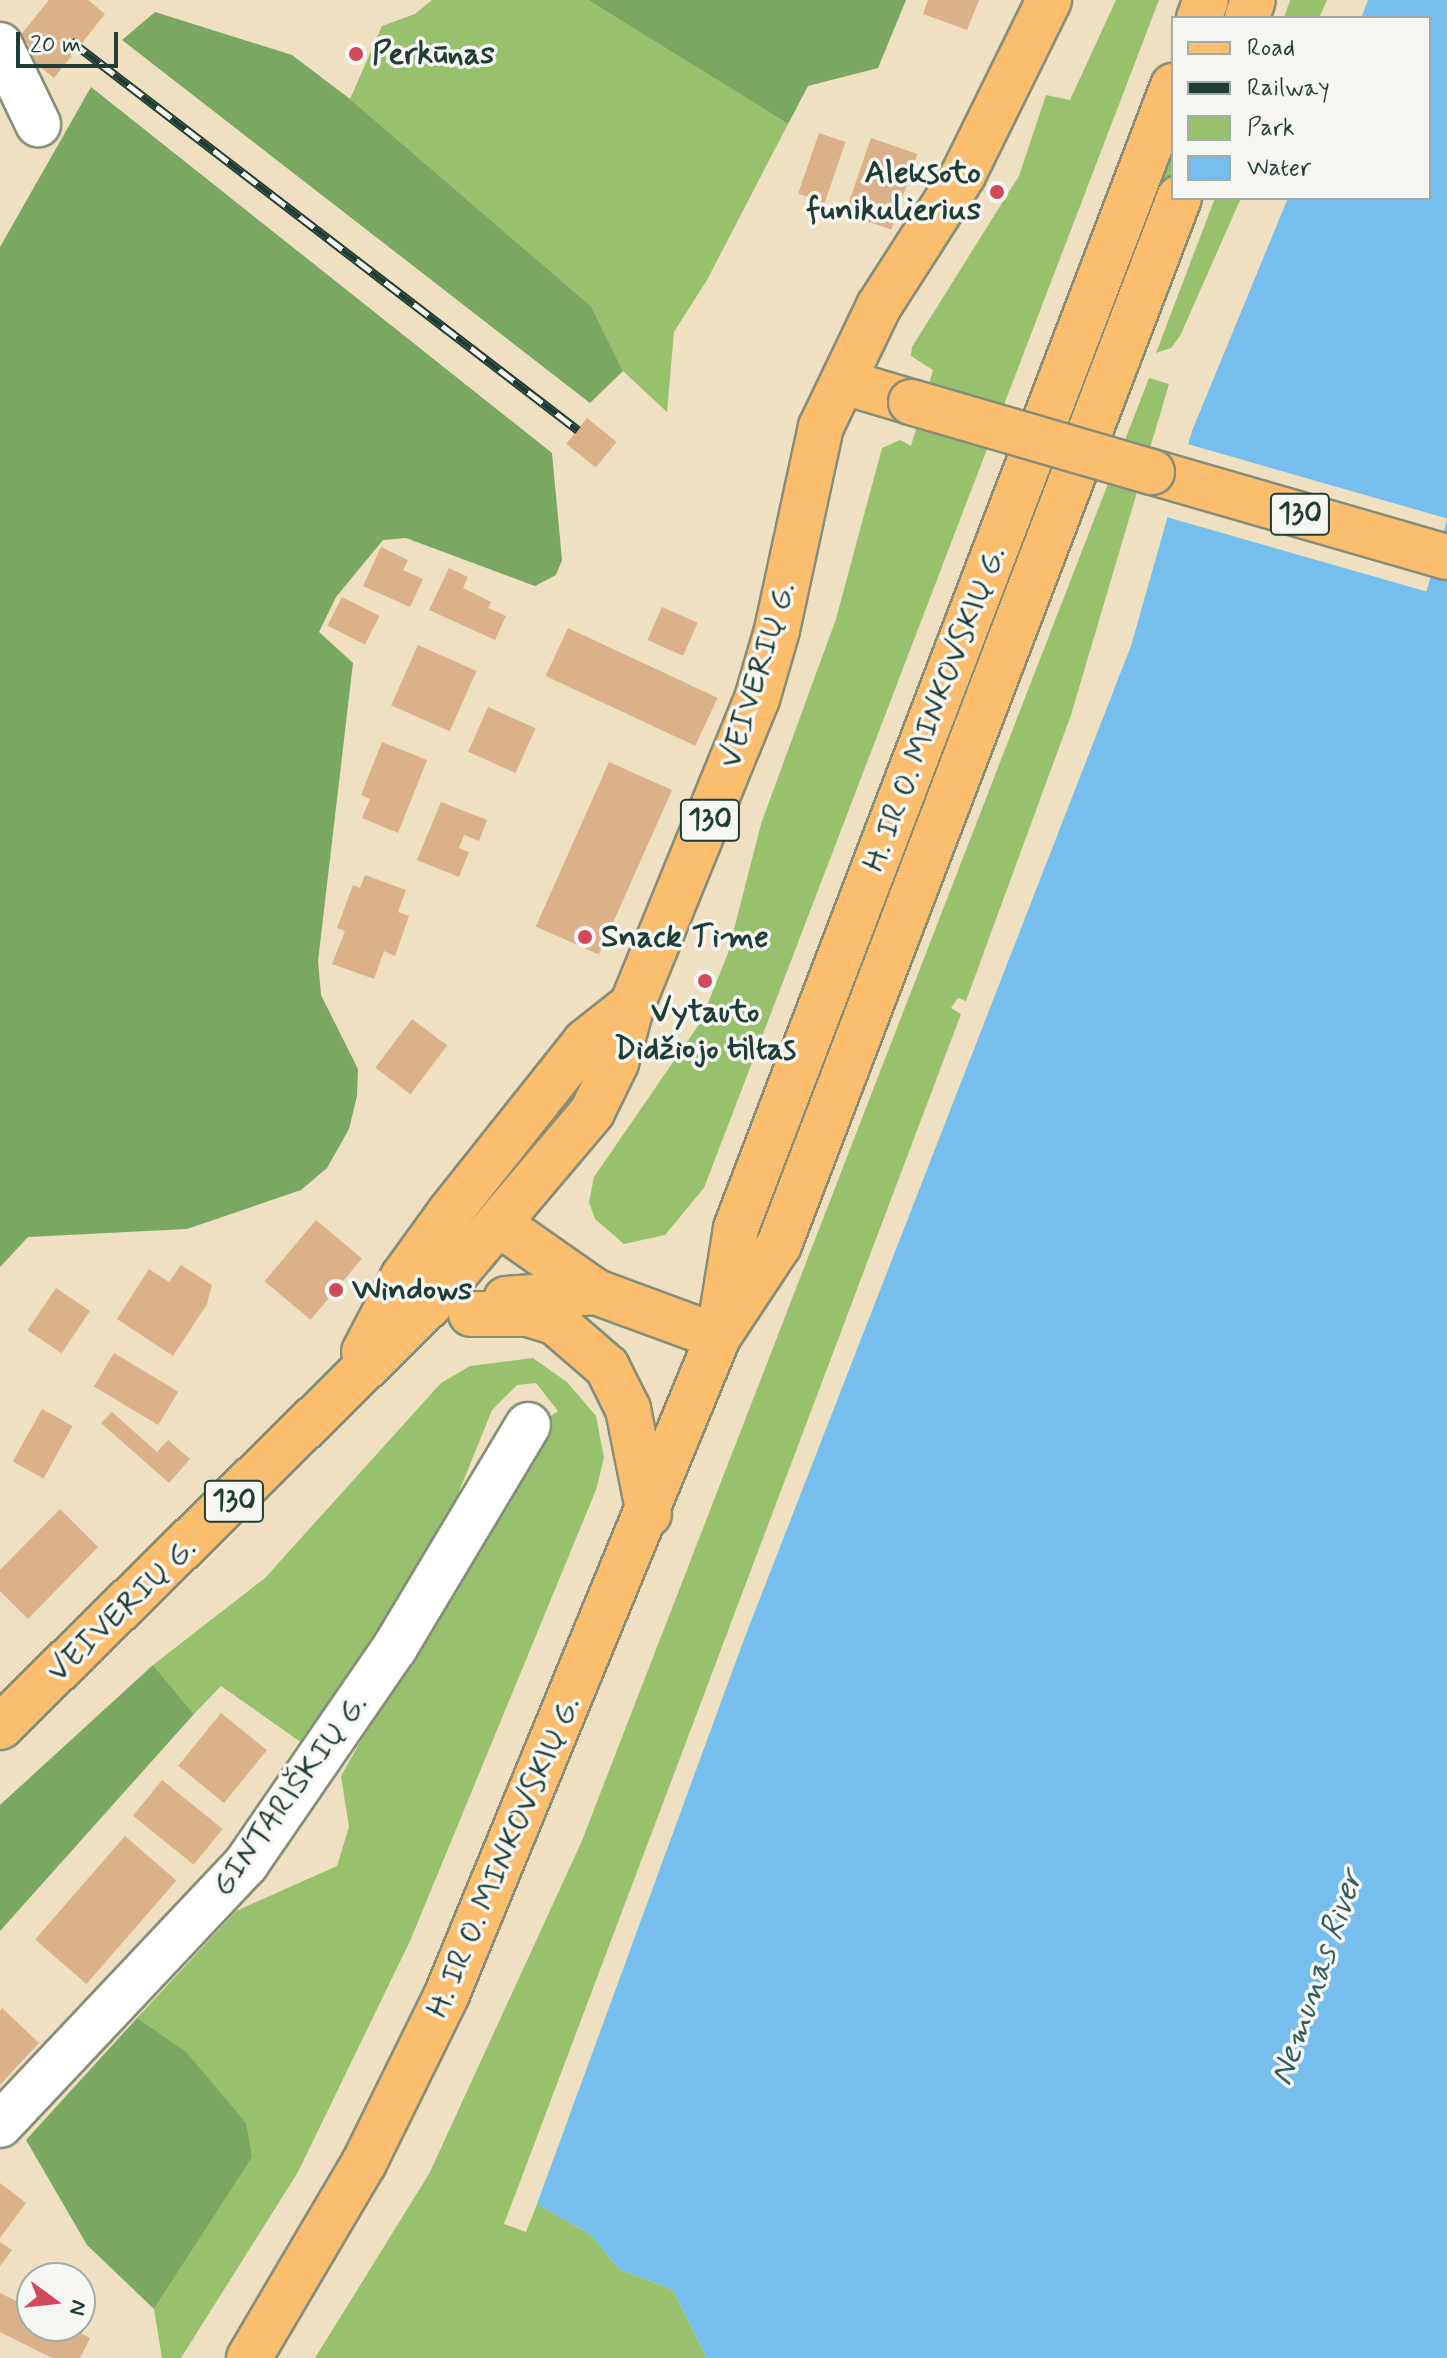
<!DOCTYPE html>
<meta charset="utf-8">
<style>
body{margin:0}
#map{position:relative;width:1447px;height:2358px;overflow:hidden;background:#eee0c0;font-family:Mynerve,sans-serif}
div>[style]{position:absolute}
.green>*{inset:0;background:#98c16e}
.forest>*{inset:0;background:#7aa761}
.water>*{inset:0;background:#75beed}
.pier>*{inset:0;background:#eee0c0;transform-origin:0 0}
.building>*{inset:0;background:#dab189;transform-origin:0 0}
.roads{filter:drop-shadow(2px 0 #868e7a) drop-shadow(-2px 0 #868e7a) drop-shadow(0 2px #868e7a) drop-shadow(0 -2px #868e7a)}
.minor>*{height:44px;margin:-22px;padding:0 22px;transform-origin:22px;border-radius:22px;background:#fff}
.major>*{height:44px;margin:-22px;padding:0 22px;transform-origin:22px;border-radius:22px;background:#fbbe6e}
.rail>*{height:9px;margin-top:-4.5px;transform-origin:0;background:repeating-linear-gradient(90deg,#f6f6f2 0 18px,#1f3d34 0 36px);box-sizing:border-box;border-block:2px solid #1f3d34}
.bridges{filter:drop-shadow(2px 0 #868e7a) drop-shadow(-2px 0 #868e7a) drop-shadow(0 2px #868e7a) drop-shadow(0 -2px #868e7a)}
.major-bridge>*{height:44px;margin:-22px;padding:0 22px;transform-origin:22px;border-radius:22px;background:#fbbe6e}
.dots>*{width:22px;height:22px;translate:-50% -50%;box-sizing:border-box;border:4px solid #f6f6f2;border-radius:50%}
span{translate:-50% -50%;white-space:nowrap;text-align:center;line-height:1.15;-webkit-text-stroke:7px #f6f6f2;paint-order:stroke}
.shield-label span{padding:2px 6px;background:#f6f6f2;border:2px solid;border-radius:6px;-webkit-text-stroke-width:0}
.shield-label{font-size:30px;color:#1f3d34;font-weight:700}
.poi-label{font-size:32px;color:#1f3d34;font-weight:700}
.left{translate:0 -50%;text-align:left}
.right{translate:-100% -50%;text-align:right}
.street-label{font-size:32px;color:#1f3d34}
.water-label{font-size:34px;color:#345d62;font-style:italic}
.legend{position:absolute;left:1171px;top:16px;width:260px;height:184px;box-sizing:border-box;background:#f6f6f2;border:2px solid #a0aca6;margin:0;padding:10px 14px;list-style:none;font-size:24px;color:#1f3d34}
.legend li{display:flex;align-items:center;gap:16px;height:40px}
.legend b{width:40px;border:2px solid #a0aca6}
.north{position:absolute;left:16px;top:2262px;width:80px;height:80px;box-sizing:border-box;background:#f6f6f2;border:2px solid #a0aca6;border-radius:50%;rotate:105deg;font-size:22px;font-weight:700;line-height:32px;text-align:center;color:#1f3d34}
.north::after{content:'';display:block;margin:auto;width:28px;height:36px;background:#d1495b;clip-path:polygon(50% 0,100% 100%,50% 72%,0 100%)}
.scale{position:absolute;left:16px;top:32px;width:102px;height:36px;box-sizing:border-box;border:4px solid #1f3d34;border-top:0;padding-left:10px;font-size:24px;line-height:28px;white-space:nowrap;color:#1f3d34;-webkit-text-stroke:6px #f6f6f2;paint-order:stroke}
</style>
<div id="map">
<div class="green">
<div style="clip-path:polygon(432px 0,588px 0,788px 124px,707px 280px,674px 332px,667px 412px,623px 371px,591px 306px,350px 99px,382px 26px,415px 14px)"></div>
<div style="clip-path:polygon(1116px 0,1159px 0,704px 1188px,665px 1235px,624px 1244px,595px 1219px,589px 1202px,594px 1177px,700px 1023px,728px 953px,761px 824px,836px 619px,882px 448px,900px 440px,911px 446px,933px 370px,911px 356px,912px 347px,1019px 176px,1046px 95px,1070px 100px)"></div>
<div style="clip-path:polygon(1290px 0,1327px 0,1319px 18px,1284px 18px)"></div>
<div style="clip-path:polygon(1173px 145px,1173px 174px,759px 1251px,749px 1252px)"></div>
<div style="clip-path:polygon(1215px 198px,1241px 198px,1180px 336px,1171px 348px,1156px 353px)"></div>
<div style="clip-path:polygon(1149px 378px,1169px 384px,1071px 715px,966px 1001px,958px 998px,951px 1008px,961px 1014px,504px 2224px,526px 2232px,537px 2204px,590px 2234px,619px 2269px,673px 2290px,707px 2358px,315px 2358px,429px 2174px,581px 1843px)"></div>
<div style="clip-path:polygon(533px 1358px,567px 1382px,596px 1416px,604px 1458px,596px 1490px,410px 1941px,298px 2172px,181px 2358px,162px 2358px,154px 2309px,252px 2156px,137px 2018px,236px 1911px,337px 1866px,349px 1827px,341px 1776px,542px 1422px,558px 1411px,536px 1383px,517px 1385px,492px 1410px,442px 1534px,312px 1750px,221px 1686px,194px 1714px,153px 1665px,265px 1578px,441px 1383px,470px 1366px)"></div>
</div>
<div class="forest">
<div style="clip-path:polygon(588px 0,906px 0,878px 68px,808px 86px,788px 124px)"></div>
<div style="clip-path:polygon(155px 12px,292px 55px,350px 99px,591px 306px,623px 371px,590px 403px,122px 40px)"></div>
<div style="clip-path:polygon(91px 87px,552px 453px,562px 560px,556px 575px,535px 586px,406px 538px,383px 540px,336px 597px,319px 632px,353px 663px,318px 961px,321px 995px,358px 1069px,357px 1096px,349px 1129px,327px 1168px,301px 1190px,187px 1229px,28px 1237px,0 1267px,0 247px)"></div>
<div style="clip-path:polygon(153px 1665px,194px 1714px,0 1931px,0 1805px)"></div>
<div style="clip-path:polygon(137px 2018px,186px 2052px,246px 2123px,252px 2157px,154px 2309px,87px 2245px,26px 2140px)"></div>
</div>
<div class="water">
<div style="clip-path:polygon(1368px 0,1447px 0,1447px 2358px,707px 2358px,673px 2290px,619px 2269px,590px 2234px,537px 2204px,743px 1642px,1131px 646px,1192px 431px,1288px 198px,1429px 198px,1429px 18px,1361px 18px)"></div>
</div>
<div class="pier">
<div style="left:1184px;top:443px;width:274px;height:76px;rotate:16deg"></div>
</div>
<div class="building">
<div style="clip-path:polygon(49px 0,88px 0,105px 14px,54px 78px,23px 53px,29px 45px,19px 37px)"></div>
<div style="clip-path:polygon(928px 0,979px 0,967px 30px,923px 14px)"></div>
<div style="left:819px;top:133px;width:28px;height:64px;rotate:19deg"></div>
<div style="left:871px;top:138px;width:49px;height:80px;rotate:19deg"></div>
<div style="left:587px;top:418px;width:38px;height:33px;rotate:39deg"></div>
<div style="clip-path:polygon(381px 547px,408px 560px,403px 570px,423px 579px,410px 607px,363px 586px)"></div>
<div style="clip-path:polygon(449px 568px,468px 577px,463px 588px,491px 602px,488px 608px,506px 616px,495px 640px,429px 610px)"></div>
<div style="left:342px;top:597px;width:42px;height:32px;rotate:27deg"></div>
<div style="left:662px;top:607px;width:39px;height:36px;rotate:24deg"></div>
<div style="left:568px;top:628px;width:165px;height:53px;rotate:25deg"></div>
<div style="left:418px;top:645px;width:64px;height:66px;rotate:24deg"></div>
<div style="left:488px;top:707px;width:52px;height:49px;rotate:24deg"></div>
<div style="clip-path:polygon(382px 742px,427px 760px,398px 833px,362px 818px,370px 799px,361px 795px)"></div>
<div style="left:609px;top:762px;width:69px;height:180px;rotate:24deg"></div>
<div style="clip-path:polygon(441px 802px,487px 820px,479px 841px,464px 835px,459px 848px,469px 852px,459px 877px,417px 860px)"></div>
<div style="clip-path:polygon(365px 875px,406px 890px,398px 912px,409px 916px,395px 956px,384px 951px,374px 979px,332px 964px,345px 931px,337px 928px,353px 885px,360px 888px)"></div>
<div style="left:412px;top:1019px;width:44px;height:61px;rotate:37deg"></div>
<div style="left:316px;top:1220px;width:60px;height:80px;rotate:40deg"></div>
<div style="clip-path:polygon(181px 1265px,212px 1285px,207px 1304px,173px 1356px,117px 1319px,149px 1269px,169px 1282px)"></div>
<div style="left:56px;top:1288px;width:41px;height:51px;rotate:34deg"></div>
<div style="left:114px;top:1353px;width:75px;height:39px;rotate:31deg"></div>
<div style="left:42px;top:1409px;width:35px;height:60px;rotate:29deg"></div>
<div style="clip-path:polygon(112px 1412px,157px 1452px,168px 1440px,190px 1459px,169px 1483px,101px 1423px)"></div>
<div style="clip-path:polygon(60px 1509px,98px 1547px,28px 1619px,0 1591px,0 1570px)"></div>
<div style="left:221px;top:1713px;width:59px;height:68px;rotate:39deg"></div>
<div style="left:162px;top:1780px;width:78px;height:46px;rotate:39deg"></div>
<div style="left:125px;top:1836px;width:68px;height:137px;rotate:41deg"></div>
<div style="clip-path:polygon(2px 2008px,39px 2043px,0 2085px,0 2011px)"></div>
<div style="clip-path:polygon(0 2183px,26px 2203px,0 2238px)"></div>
<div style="clip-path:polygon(0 2242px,12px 2250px,0 2266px)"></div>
<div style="clip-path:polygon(0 2293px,32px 2309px,32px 2326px,67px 2326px,90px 2338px,80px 2358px,52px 2358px,0 2332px)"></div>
</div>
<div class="roads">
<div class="minor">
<div style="left:0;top:45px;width:88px;rotate:64.3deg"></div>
<div style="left:0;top:2125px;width:359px;rotate:-46.7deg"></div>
<div style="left:246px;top:1864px;width:261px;rotate:-55.5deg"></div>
<div style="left:394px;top:1649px;width:261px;rotate:-59.1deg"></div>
</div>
<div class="major">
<div style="left:1199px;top:18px;width:19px;rotate:-69deg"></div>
<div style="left:1247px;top:18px;width:19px;rotate:-72deg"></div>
<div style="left:844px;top:382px;width:70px;rotate:16.6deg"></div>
<div style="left:1152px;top:472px;width:307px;rotate:16.1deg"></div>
<div style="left:499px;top:1224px;width:118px;rotate:35deg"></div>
<div style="left:596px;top:1292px;width:130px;rotate:20.2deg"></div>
<div style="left:506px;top:1299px;width:90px;rotate:-4.4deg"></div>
<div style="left:471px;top:1314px;width:57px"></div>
<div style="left:528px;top:1314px;width:28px;rotate:17deg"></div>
<div style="left:555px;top:1322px;width:69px;rotate:40.9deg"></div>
<div style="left:607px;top:1367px;width:47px;rotate:63.4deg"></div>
<div style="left:628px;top:1409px;width:107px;rotate:78.7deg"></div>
<div style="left:721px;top:1321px;width:94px;rotate:-80.8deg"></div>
<div style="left:736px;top:1228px;width:1223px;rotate:-69.06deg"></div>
<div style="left:364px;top:1352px;width:85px;rotate:-62.5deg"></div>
<div style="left:403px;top:1277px;width:80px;rotate:-54.1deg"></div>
<div style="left:450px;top:1212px;width:217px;rotate:-51.5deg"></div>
<div style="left:585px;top:1042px;width:60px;rotate:-38.2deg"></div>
<div style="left:0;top:1727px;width:602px;rotate:-44.53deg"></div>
<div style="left:429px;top:1305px;width:253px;rotate:-49.8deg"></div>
<div style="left:592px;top:1112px;width:55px;rotate:-63.9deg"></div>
<div style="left:616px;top:1063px;width:60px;rotate:-74.6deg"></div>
<div style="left:632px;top:1005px;width:331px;rotate:-67.8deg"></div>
<div style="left:757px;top:699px;width:72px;rotate:-73.8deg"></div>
<div style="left:777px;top:630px;width:208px;rotate:-77.8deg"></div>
<div style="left:821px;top:427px;width:134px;rotate:-64.4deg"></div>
<div style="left:879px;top:306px;width:156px;rotate:-57.3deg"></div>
<div style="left:963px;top:175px;width:195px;rotate:-63.8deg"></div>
<div style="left:249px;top:2358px;width:226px;rotate:-59.5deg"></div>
<div style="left:364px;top:2163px;width:188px;rotate:-63.8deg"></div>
<div style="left:447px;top:1994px;width:711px;rotate:-67.58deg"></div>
<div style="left:718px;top:1337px;width:110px;rotate:-56.5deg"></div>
<div style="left:779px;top:1245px;width:1121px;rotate:-69.09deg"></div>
</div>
</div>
<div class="rail">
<div style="left:71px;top:41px;width:639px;rotate:37.5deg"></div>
</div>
<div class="bridges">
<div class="major-bridge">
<div style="left:911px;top:402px;width:251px;rotate:16.2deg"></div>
</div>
</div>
<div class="dots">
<div style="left:356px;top:54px;background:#d1495b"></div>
<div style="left:997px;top:192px;background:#d1495b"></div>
<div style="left:585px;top:937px;background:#d1495b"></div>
<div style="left:705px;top:981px;background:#d1495b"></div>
<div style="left:336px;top:1290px;background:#d1495b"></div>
</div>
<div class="shield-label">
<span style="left:1300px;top:514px">130</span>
<span style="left:710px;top:820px">130</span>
<span style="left:234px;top:1501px">130</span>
</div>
<div class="poi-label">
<span class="left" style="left:372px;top:54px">Perkūnas</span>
<span class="right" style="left:981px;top:192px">Aleksoto<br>funikulierius</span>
<span class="left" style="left:601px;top:937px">Snack Time</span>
<span style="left:705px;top:1031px">Vytauto<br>Didžiojo tiltas</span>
<span class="left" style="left:352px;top:1290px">Windows</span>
</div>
<div class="street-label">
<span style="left:758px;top:675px;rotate:-73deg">VEIVERIŲ G.</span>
<span style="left:935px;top:709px;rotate:-69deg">H. IR O. MINKOVSKIŲ G.</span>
<span style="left:122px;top:1610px;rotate:-44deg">VEIVERIŲ G.</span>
<span style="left:290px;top:1795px;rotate:-54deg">GINTARIŠKIŲ G.</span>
<span style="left:504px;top:1857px;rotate:-67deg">H. IR O. MINKOVSKIŲ G.</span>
</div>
<div class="water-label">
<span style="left:1317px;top:1978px;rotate:-71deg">Nemunas River</span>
</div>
<ul class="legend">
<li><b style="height:10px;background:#fbbe6e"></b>Road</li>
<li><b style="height:10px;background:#1f3d34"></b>Railway</li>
<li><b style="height:22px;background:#98c16e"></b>Park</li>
<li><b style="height:22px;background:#75beed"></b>Water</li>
</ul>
<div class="north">N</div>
<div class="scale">20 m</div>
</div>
